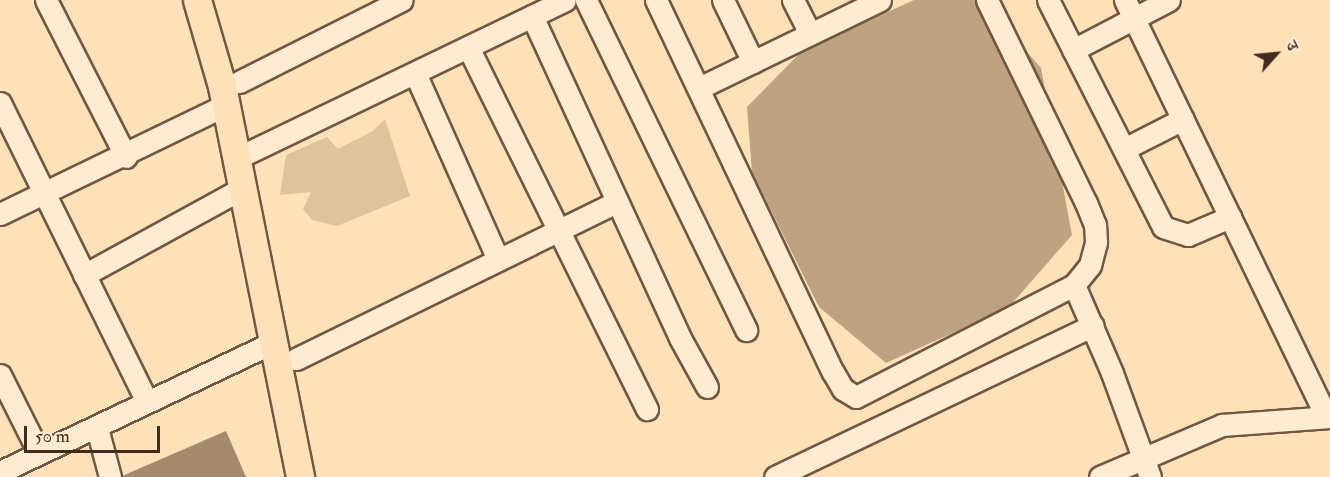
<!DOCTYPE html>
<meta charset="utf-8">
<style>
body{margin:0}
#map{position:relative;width:1330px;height:477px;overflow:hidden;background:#fde2b9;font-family:"IM FELL Double Pica","Noto Serif Devanagari",serif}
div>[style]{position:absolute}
.green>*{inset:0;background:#ddc39e}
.water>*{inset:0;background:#bea383}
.building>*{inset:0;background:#a48a6d}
.roads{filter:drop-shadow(2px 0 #725842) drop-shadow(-2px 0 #725842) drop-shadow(0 2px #725842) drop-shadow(0 -2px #725842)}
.minor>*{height:21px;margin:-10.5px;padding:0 10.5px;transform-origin:10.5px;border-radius:10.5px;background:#feecd2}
.major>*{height:27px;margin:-13.5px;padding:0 13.5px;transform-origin:13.5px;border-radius:13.5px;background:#fde2b9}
span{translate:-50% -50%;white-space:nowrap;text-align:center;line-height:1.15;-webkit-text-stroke:4.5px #feecd2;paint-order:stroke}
.north{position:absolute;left:1246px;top:24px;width:60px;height:60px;-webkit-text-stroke:4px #feecd2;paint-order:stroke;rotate:63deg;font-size:16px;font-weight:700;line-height:24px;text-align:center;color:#432a1b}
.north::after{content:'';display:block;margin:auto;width:21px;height:27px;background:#432a1b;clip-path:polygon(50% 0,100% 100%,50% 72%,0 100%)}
.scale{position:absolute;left:24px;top:426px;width:136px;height:27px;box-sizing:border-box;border:3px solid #432a1b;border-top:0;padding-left:8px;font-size:18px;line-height:21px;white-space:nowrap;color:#432a1b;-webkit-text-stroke:4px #feecd2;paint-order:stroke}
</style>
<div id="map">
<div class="green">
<div style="clip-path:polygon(385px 119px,410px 196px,337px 226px,312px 220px,303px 209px,311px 192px,280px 195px,286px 155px,327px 137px,338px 149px,373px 131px)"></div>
</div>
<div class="water">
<div style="clip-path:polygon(914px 0,981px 0,1041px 68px,1072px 235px,1008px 308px,886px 363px,819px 307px,752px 172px,747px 107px,802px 51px)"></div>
</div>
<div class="building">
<div style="clip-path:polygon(226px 431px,246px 477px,122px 477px,122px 476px)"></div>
</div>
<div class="roads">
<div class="minor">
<div style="left:46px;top:0;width:176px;rotate:63deg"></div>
<div style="left:586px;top:0;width:367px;rotate:64.1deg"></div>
<div style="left:656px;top:0;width:412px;rotate:64.6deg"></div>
<div style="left:833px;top:372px;width:20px;rotate:60deg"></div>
<div style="left:843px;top:389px;width:15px;rotate:32deg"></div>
<div style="left:856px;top:397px;width:245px;rotate:-27.2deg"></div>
<div style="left:1074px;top:285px;width:26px;rotate:-51deg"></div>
<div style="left:1090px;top:265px;width:24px;rotate:-75deg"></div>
<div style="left:1096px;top:242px;width:17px;rotate:-93deg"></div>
<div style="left:1095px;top:225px;width:24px;rotate:-112deg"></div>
<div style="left:1086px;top:203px;width:226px;rotate:-116deg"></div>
<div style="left:723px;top:0;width:69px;rotate:64.2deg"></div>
<div style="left:793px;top:0;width:37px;rotate:63deg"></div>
<div style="left:1048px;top:0;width:254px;rotate:63.1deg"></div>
<div style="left:1163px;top:227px;width:26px;rotate:18deg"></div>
<div style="left:1188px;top:235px;width:46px;rotate:-23.2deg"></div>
<div style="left:1125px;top:0;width:463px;rotate:64.2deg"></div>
<div style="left:532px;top:16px;width:354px;rotate:65.3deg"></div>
<div style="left:680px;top:338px;width:56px;rotate:61.1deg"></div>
<div style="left:468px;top:47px;width:404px;rotate:63.7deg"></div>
<div style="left:1073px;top:50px;width:108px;rotate:-27.5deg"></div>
<div style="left:415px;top:73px;width:204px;rotate:66deg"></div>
<div style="left:239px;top:82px;width:182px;rotate:-26.7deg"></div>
<div style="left:699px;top:88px;width:201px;rotate:-25.9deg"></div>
<div style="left:0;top:103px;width:331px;rotate:63.8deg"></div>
<div style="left:1124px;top:149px;width:66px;rotate:-27deg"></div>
<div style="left:235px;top:159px;width:366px;rotate:-25.7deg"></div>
<div style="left:0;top:214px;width:250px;rotate:-25.8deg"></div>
<div style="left:84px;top:275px;width:179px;rotate:-28.7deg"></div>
<div style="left:1074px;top:285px;width:96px;rotate:66.6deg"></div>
<div style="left:1112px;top:373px;width:111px;rotate:69.9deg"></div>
<div style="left:296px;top:359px;width:357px;rotate:-26.1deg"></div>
<div style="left:0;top:375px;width:87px;rotate:63.4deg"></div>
<div style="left:97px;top:428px;width:51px;rotate:75.1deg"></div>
<div style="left:0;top:472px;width:303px;rotate:-25.4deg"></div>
<div style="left:775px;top:477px;width:352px;rotate:-25.5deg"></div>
<div style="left:1100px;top:477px;width:133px;rotate:-23.1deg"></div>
<div style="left:1222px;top:425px;width:108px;rotate:-4.2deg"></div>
</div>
<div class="major">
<div style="left:197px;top:0;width:90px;rotate:73.8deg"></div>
<div style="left:222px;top:86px;width:399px;rotate:78.7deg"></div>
</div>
</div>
<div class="north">उ</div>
<div class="scale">50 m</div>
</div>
